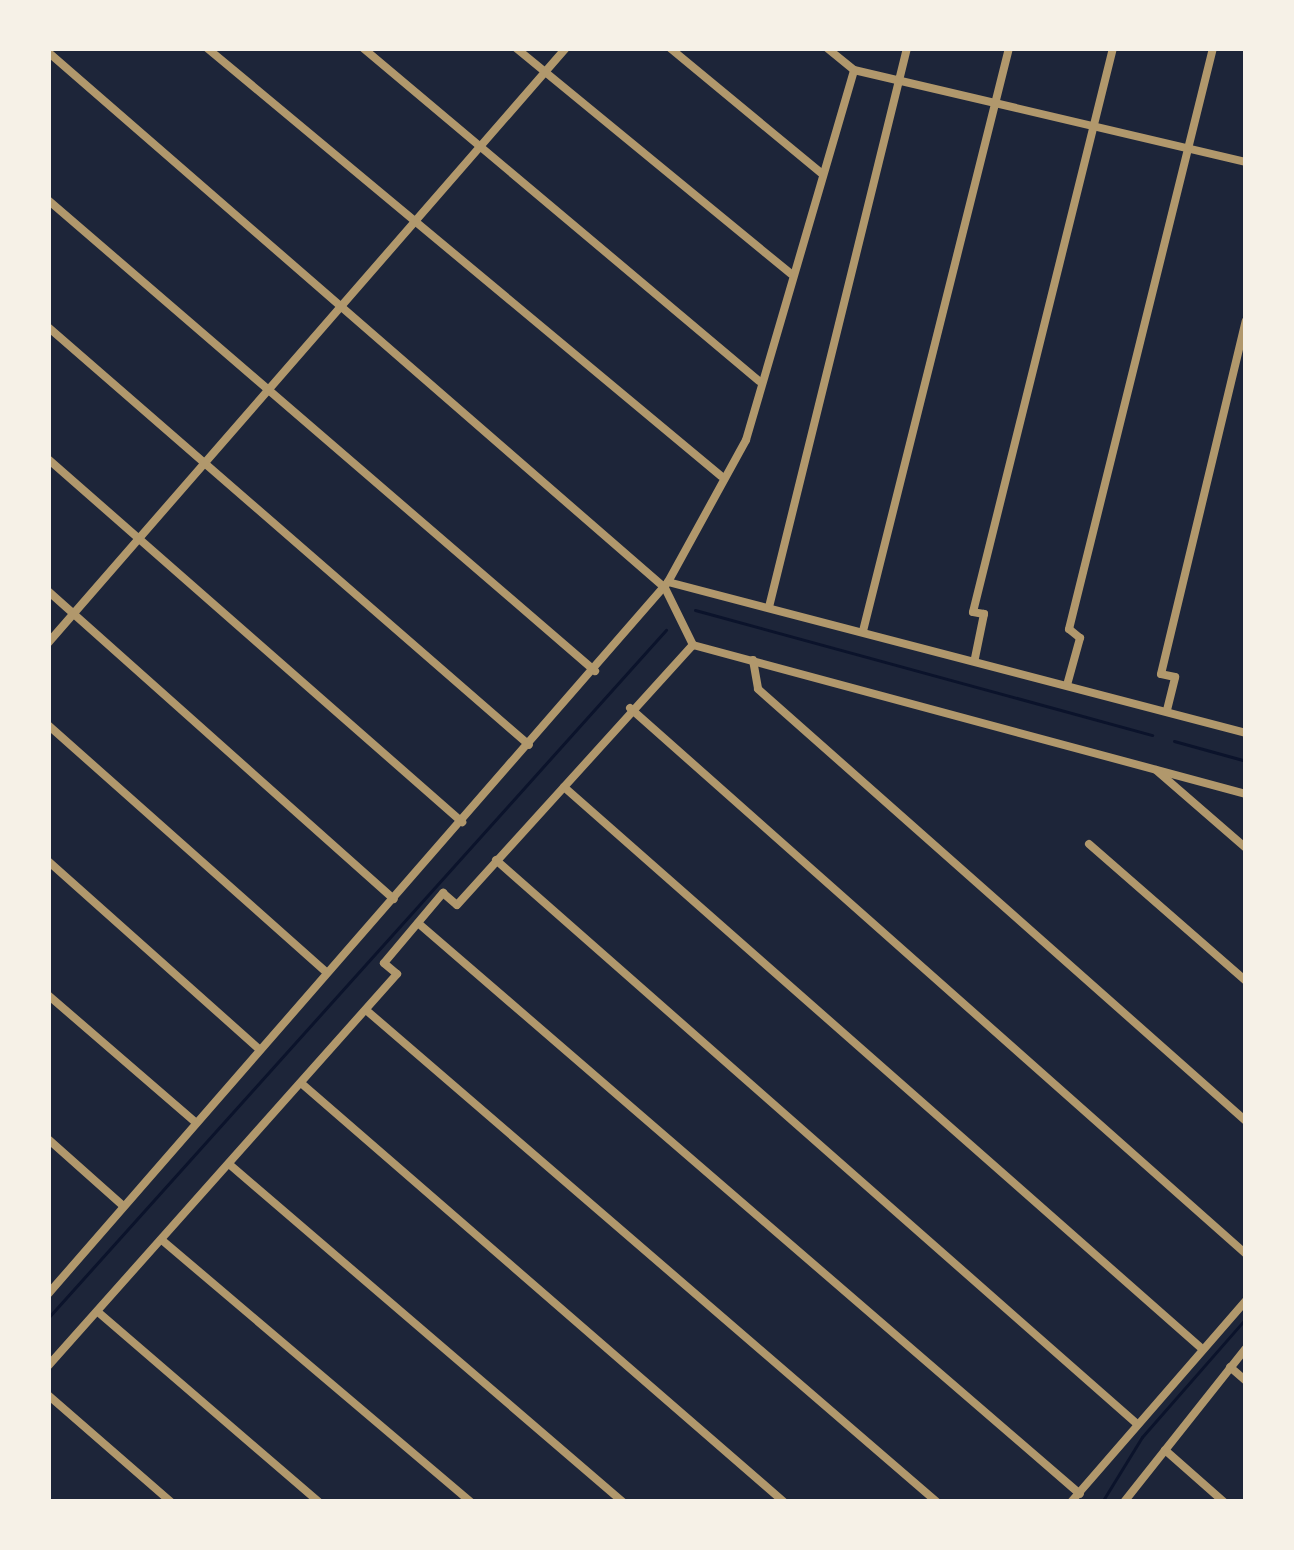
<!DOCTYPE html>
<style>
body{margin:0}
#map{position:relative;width:1294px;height:1550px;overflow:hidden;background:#14213d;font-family:"Noto Sans",sans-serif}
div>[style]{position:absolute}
.green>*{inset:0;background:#1d2539;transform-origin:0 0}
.stream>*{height:3px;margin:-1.5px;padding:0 1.5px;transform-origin:1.5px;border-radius:1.5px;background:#0b132b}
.minor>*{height:8px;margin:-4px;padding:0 4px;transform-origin:4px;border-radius:4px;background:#b1986c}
span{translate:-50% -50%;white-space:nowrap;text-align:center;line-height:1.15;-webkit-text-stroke:9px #f6f1e7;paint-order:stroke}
.frame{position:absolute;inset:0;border:51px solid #f6f1e7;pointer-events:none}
</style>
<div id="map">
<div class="green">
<div style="left:48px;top:48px;width:1198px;height:1454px"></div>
</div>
<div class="stream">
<div style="left:695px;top:610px;width:474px;rotate:15.3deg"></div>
<div style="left:1174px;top:741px;width:75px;rotate:15.5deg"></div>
<div style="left:48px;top:1318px;width:925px;rotate:-48.07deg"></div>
<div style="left:1102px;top:1502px;width:76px;rotate:-58.4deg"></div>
<div style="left:1142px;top:1437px;width:158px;rotate:-48.8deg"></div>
</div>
<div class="minor">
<div style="left:207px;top:48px;width:669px;rotate:39.78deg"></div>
<div style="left:363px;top:48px;width:517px;rotate:40.06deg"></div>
<div style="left:516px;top:48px;width:356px;rotate:39.4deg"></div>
<div style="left:670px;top:48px;width:196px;rotate:39.6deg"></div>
<div style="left:827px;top:48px;width:35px;rotate:39deg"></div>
<div style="left:854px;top:70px;width:403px;rotate:13.2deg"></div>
<div style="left:48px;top:52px;width:817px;rotate:40.98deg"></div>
<div style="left:665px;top:588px;width:64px;rotate:63.8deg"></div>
<div style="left:48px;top:200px;width:722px;rotate:40.73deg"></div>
<div style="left:48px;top:327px;width:637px;rotate:40.99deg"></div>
<div style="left:48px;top:459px;width:551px;rotate:41.24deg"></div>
<div style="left:668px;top:582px;width:162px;rotate:-61.2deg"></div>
<div style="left:746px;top:440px;width:385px;rotate:-73.7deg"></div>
<div style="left:48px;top:591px;width:463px;rotate:41.7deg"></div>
<div style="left:769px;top:607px;width:576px;rotate:-76.13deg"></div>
<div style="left:863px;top:631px;width:601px;rotate:-75.94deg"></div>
<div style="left:48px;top:643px;width:789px;rotate:-48.96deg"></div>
<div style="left:693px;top:645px;width:573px;rotate:15.08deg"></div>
<div style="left:975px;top:658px;width:45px;rotate:-78.4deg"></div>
<div style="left:984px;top:614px;width:11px;rotate:-170deg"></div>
<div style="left:973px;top:612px;width:581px;rotate:-76.06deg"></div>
<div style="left:753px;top:660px;width:29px;rotate:80deg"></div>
<div style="left:758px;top:689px;width:652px;rotate:41.52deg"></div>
<div style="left:1067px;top:685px;width:49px;rotate:-74.5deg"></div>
<div style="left:1080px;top:638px;width:14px;rotate:-141deg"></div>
<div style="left:1069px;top:629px;width:599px;rotate:-76.08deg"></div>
<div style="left:630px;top:708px;width:823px;rotate:41.55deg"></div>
<div style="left:1167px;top:710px;width:34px;rotate:-76deg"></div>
<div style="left:1175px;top:677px;width:14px;rotate:-168deg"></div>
<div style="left:1161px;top:674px;width:363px;rotate:-76.5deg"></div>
<div style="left:48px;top:725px;width:373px;rotate:41.6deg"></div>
<div style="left:1156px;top:770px;width:119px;rotate:40.9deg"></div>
<div style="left:564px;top:787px;width:847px;rotate:41.36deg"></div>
<div style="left:1089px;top:844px;width:208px;rotate:41.1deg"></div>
<div style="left:496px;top:860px;width:852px;rotate:41.34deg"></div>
<div style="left:48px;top:861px;width:284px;rotate:41.7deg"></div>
<div style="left:418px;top:923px;width:874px;rotate:40.78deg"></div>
<div style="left:48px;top:995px;width:194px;rotate:40.8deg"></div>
<div style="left:366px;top:1010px;width:754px;rotate:40.75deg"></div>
<div style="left:301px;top:1083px;width:639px;rotate:40.94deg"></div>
<div style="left:48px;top:1139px;width:99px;rotate:41.7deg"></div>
<div style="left:229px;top:1164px;width:519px;rotate:40.63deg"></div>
<div style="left:163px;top:1241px;width:404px;rotate:40.3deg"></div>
<div style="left:48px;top:1294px;width:944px;rotate:-48.95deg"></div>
<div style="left:668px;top:582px;width:597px;rotate:14.64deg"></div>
<div style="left:98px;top:1312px;width:291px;rotate:40.7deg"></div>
<div style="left:48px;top:1366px;width:525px;rotate:-48.32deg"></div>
<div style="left:397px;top:974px;width:17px;rotate:-140deg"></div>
<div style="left:384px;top:963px;width:92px;rotate:-49.9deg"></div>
<div style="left:443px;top:893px;width:18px;rotate:41deg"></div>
<div style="left:457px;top:905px;width:351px;rotate:-47.8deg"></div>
<div style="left:1230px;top:1367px;width:21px;rotate:41deg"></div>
<div style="left:48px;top:1395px;width:163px;rotate:41deg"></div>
<div style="left:1165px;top:1450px;width:79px;rotate:41.4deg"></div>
<div style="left:1071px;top:1502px;width:267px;rotate:-49deg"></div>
<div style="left:1124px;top:1502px;width:196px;rotate:-51.6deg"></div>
</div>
<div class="frame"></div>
</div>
